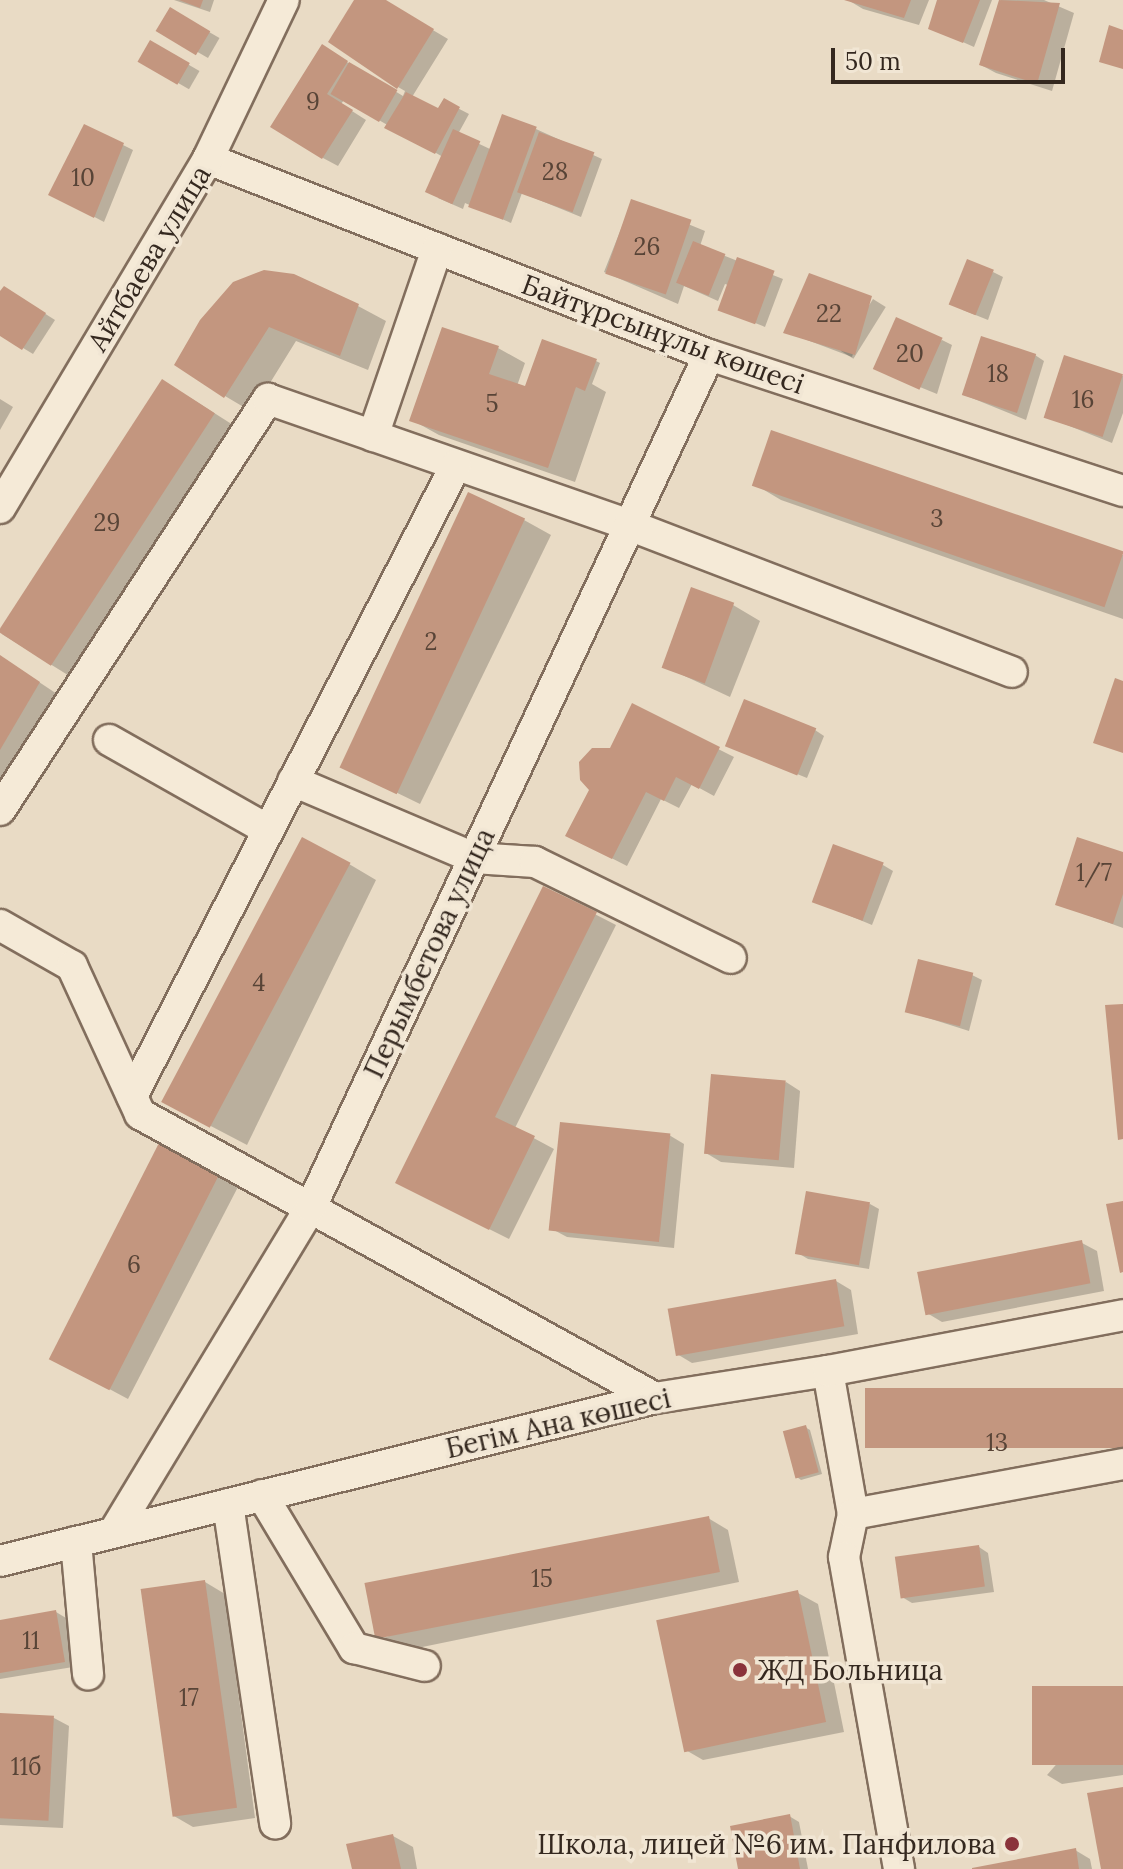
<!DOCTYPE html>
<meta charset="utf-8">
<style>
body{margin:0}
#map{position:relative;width:1123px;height:1869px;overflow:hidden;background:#e9dbc5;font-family:Lora,serif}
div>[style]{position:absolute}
.shadow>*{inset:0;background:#0003;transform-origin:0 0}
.building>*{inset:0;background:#c3967f;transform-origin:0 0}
.roads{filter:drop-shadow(2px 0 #826e5d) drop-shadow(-2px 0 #826e5d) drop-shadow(0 2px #826e5d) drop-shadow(0 -2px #826e5d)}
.minor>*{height:30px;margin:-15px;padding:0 15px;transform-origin:15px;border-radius:15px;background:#f5ead7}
.dots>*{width:22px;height:22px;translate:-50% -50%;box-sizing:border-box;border:4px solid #f1e6d4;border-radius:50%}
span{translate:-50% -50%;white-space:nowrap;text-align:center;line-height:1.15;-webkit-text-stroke:7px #f1e6d4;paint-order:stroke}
.number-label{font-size:24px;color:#584437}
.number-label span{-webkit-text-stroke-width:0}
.street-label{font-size:28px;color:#34281f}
.poi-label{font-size:28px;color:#34281f}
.left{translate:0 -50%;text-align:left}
.right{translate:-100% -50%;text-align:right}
.scale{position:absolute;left:831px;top:48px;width:234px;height:36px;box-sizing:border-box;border:4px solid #34281f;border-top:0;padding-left:10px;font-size:24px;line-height:28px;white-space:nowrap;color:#34281f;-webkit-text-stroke:6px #f1e6d4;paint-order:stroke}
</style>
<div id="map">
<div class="shadow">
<div style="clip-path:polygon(174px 0,214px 0,210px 12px)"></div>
<div style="clip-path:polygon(356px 0,382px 0,448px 39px,412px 97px,439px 111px,444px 101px,469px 114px,458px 134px,490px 149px,536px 129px,602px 159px,581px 217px,522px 193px,511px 223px,465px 203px,463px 209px,438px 198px,443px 157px,344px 100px,341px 104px,366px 120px,338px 166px,323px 158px,322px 47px,403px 96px,405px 91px,398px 87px)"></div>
<div style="clip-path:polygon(848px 0,929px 0,919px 25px,863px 9px)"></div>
<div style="clip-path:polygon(939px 0,992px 0,974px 47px,938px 31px)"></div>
<div style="clip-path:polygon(1001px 0,1044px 0,1074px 13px,1052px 91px,996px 73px,981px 65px)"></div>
<div style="left:171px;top:10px;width:56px;height:23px;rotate:30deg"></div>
<div style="left:151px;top:43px;width:56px;height:21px;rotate:30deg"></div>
<div style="clip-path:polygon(123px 145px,133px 150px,104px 222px,51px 194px)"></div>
<div style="clip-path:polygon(632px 201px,705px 231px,700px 246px,783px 279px,765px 327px,720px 309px,728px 285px,725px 284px,718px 301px,684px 286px,678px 304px,604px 272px)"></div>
<div style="clip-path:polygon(993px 272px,1003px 277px,988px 320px,963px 310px)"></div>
<div style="clip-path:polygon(14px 294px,55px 320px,33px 354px,0 334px,0 295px)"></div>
<div style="clip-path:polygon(870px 297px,852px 357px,786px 332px)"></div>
<div style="left:873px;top:299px;width:15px;height:61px;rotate:32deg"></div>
<div style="clip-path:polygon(358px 306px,386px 321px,368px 370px,296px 341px,252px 412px,225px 396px,202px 321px)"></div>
<div style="clip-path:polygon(942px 340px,952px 345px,937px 394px,888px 374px)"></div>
<div style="clip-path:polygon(498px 348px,525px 363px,517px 386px,526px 389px,596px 361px,600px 363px,592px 384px,606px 392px,575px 482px,439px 435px,412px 420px)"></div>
<div style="clip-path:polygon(1035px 355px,1044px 361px,1026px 420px,962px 394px)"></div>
<div style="clip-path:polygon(1066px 358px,1123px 376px,1123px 413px,1112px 443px,1047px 417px)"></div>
<div style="clip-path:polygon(189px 397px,241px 430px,79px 682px,2px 634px)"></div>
<div style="clip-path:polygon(0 399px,13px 407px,0 430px)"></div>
<div style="clip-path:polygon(772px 433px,1123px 555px,1123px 619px,781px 500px,754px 484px)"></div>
<div style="clip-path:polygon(524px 520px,551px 535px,420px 804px,342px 766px)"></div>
<div style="clip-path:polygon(733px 605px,760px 621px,730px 697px,663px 666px)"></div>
<div style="clip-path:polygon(0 656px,66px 700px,0 811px)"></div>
<div style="clip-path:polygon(633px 706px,734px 757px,714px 796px,692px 784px,679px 808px,661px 799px,627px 866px,582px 843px,591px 789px)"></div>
<div style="clip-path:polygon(815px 730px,824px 736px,807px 778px,738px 750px)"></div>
<div style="clip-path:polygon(1123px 854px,1123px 928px,1057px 904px)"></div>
<div style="clip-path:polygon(349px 864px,376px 880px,247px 1145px,167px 1103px)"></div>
<div style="clip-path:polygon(883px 865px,893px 871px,872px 925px,814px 901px)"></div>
<div style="clip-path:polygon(544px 888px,616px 925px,515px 1128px,554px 1149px,509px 1239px,417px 1193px)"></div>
<div style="clip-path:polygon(972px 975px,982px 980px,969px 1031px,906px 1011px)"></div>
<div style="clip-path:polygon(786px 1082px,800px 1091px,794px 1168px,721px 1162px,706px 1153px)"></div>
<div style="clip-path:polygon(669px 1135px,684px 1144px,674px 1248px,567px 1237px,552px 1229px)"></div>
<div style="clip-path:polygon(161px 1144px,239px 1185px,128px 1399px,70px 1368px)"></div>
<div style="clip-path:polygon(870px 1204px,879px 1209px,869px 1269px,808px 1259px,798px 1253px)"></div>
<div style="clip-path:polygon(1082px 1243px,1097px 1251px,1104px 1291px,942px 1322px,927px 1313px)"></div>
<div style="clip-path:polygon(836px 1281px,851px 1290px,858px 1334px,692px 1363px,677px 1354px)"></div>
<div style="clip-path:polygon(805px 1427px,810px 1430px,822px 1474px,801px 1480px,797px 1477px)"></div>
<div style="clip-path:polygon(708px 1518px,728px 1530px,739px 1582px,398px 1652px,378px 1640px)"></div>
<div style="clip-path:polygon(979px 1547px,988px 1553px,994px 1592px,912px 1603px,902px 1597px)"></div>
<div style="clip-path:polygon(205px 1582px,225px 1594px,255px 1818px,193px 1827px,174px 1816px)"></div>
<div style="clip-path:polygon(798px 1593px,818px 1604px,844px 1732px,703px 1760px,684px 1749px)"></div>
<div style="clip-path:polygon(56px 1612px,66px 1618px,73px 1667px,0 1679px,0 1622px)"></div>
<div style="clip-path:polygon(1123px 1688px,1123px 1775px,1062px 1784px,1047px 1775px)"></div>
<div style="clip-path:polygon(0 1715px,54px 1718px,69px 1726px,63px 1828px,0 1825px)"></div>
<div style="clip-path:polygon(789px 1816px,799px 1822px,808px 1869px,740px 1869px)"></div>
<div style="clip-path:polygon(393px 1836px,413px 1847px,417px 1869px,354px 1869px)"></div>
<div style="clip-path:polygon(1075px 1850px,1090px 1859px,1092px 1869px,975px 1869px)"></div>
</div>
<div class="building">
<div style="clip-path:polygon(179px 0,203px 0,200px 8px)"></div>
<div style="clip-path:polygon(354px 0,386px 0,434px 29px,397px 89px,328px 42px)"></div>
<div style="clip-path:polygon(844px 0,911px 0,904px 18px)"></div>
<div style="clip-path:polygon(937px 0,980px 0,963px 43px,928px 29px)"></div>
<div style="clip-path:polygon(999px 0,1060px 3px,1037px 84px,979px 65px)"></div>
<div style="left:170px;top:7px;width:47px;height:28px;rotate:31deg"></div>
<div style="clip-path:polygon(1109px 25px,1123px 30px,1123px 69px,1099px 62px)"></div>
<div style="left:150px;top:40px;width:46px;height:25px;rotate:30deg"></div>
<div style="clip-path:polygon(322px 44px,348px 61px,327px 94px,353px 110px,322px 159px,270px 127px)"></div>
<div style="left:349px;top:62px;width:56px;height:37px;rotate:30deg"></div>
<div style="clip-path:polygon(406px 92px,438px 108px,444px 98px,460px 107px,435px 154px,384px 128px)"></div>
<div style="left:502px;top:114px;width:37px;height:99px;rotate:20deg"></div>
<div style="clip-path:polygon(84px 124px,124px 143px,94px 218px,48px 195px)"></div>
<div style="left:453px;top:129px;width:30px;height:69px;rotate:24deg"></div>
<div style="left:539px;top:132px;width:59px;height:64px;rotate:20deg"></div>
<div style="left:631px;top:199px;width:64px;height:79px;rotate:19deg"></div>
<div style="left:693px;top:241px;width:35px;height:45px;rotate:22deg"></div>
<div style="left:737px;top:257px;width:40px;height:57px;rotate:20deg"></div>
<div style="left:967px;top:259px;width:29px;height:49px;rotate:22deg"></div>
<div style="clip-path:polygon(264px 270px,294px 274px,359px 304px,340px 356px,269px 327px,224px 398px,174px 365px,200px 320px,233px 282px)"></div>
<div style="clip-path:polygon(809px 273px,872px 296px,855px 355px,783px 333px)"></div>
<div style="clip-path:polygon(4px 286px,46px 313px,22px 350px,0 336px,0 291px)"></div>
<div style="left:896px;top:317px;width:51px;height:57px;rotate:24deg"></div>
<div style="clip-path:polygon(442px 327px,499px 346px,489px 374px,525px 386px,542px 339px,597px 359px,585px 391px,576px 387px,548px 468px,409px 421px)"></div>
<div style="left:981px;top:336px;width:58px;height:62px;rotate:18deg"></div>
<div style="left:1064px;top:355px;width:62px;height:66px;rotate:18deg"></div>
<div style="left:162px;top:379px;width:63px;height:301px;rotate:33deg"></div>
<div style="left:771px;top:430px;width:373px;height:59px;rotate:19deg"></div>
<div style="left:468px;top:492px;width:63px;height:304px;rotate:25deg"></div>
<div style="left:691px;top:587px;width:46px;height:86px;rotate:20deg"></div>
<div style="clip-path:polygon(0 655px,40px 682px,0 750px)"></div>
<div style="clip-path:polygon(1115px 678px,1123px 681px,1123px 753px,1093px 743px)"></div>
<div style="left:744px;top:699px;width:78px;height:51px;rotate:22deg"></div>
<div style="clip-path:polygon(632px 703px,720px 747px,699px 789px,676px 777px,664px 801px,646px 792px,612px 859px,565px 836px,589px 790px,580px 780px,579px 762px,592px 748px,610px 748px)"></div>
<div style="left:302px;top:837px;width:55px;height:300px;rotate:28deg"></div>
<div style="clip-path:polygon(1077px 837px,1123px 852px,1123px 894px,1113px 924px,1055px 905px)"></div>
<div style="left:833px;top:844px;width:54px;height:62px;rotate:20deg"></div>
<div style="clip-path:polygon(543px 886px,597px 912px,495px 1117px,535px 1136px,489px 1230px,395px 1183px)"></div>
<div style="left:918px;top:959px;width:57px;height:55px;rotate:14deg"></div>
<div style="clip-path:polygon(1123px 1004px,1123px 1139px,1118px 1140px,1105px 1005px)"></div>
<div style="left:711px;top:1074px;width:75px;height:80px;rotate:5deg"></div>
<div style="left:560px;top:1122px;width:111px;height:109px;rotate:6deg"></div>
<div style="left:160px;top:1141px;width:68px;height:245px;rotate:27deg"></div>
<div style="left:806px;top:1191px;width:65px;height:64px;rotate:10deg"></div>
<div style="clip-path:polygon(1123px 1201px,1123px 1272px,1120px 1273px,1106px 1204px)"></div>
<div style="left:1082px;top:1240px;width:44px;height:168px;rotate:79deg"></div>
<div style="left:836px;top:1279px;width:48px;height:171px;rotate:80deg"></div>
<div style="left:1123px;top:1388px;width:60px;height:258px;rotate:90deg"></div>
<div style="left:806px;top:1425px;width:49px;height:24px;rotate:75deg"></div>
<div style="left:709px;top:1516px;width:57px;height:351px;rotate:79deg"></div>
<div style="left:979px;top:1545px;width:42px;height:85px;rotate:82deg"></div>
<div style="left:205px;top:1580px;width:230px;height:65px;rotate:82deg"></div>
<div style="left:798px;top:1590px;width:135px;height:145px;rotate:78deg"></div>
<div style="clip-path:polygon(56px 1610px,65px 1662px,0 1673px,0 1620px)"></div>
<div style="left:1123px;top:1686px;width:79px;height:91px;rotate:90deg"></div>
<div style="left:0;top:1713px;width:54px;height:105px;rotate:3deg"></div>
<div style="clip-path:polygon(1123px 1787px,1123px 1869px,1101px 1869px,1087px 1793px)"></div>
<div style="clip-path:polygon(790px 1814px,800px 1869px,738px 1869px,730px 1826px)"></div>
<div style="clip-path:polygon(393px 1834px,401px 1869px,352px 1869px,346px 1844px)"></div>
<div style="clip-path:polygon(1076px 1848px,1079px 1869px,972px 1869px,972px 1868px)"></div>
</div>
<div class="roads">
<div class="minor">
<div style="left:208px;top:159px;width:538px;rotate:21.37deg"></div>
<div style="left:709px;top:355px;width:436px;rotate:18.2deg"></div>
<div style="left:373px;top:436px;width:198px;rotate:-71.1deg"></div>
<div style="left:0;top:508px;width:406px;rotate:-59.2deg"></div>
<div style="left:208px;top:159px;width:176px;rotate:-64.5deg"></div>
<div style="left:109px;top:740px;width:183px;rotate:29.5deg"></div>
<div style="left:293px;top:781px;width:197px;rotate:23deg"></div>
<div style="left:474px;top:858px;width:61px;rotate:3.8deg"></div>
<div style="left:535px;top:862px;width:218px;rotate:26.1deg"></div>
<div style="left:0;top:810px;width:491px;rotate:-56.9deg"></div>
<div style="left:268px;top:399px;width:382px;rotate:19.2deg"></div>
<div style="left:629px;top:525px;width:410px;rotate:21deg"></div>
<div style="left:0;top:925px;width:83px;rotate:29.7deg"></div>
<div style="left:72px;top:966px;width:163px;rotate:65.3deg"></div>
<div style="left:140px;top:1114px;width:588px;rotate:28.87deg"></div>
<div style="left:132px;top:1096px;width:709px;rotate:-62.82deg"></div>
<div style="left:828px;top:1371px;width:145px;rotate:80.1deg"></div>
<div style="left:853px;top:1514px;width:44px;rotate:101.8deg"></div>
<div style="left:844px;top:1557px;width:317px;rotate:80deg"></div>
<div style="left:262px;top:1495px;width:179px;rotate:59deg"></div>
<div style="left:354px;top:1648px;width:73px;rotate:14.2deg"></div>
<div style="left:228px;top:1504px;width:323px;rotate:81.6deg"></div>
<div style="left:853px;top:1514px;width:275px;rotate:-10.5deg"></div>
<div style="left:114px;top:1532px;width:380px;rotate:-58.8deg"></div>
<div style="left:311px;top:1207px;width:940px;rotate:-64.96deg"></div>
<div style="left:76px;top:1542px;width:133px;rotate:84.8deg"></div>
<div style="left:0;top:1561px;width:675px;rotate:-13.97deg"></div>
<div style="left:655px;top:1398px;width:175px;rotate:-8.9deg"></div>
<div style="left:828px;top:1371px;width:300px;rotate:-10.7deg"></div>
</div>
</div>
<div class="dots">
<div style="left:740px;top:1670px;background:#8a333b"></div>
<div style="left:1012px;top:1844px;background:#8a333b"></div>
</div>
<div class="number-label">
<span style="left:313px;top:102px">9</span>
<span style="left:555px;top:172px">28</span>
<span style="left:83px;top:178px">10</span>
<span style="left:647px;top:247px">26</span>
<span style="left:829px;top:314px">22</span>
<span style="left:910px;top:354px">20</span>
<span style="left:998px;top:374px">18</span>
<span style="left:1083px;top:400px">16</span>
<span style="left:492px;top:404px">5</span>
<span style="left:937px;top:519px">3</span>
<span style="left:107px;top:523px">29</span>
<span style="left:431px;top:642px">2</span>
<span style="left:1094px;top:873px">1/7</span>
<span style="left:259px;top:983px">4</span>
<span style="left:134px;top:1265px">6</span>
<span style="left:997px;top:1443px">13</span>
<span style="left:542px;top:1579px">15</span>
<span style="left:31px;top:1641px">11</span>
<span style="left:189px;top:1698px">17</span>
<span style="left:26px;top:1767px">11б</span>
</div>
<div class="street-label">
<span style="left:149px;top:258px;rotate:-59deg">Айтбаева улица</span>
<span style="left:663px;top:334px;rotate:20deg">Байтұрсынұлы көшесі</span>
<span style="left:429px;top:953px;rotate:-65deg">Перымбетова улица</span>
<span style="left:558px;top:1423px;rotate:-13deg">Бегім Ана көшесі</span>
</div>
<div class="poi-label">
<span class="left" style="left:758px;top:1670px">ЖД Больница</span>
<span class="right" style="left:996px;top:1844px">Школа, лицей №6 им. Панфилова</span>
</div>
<div class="scale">50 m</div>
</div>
